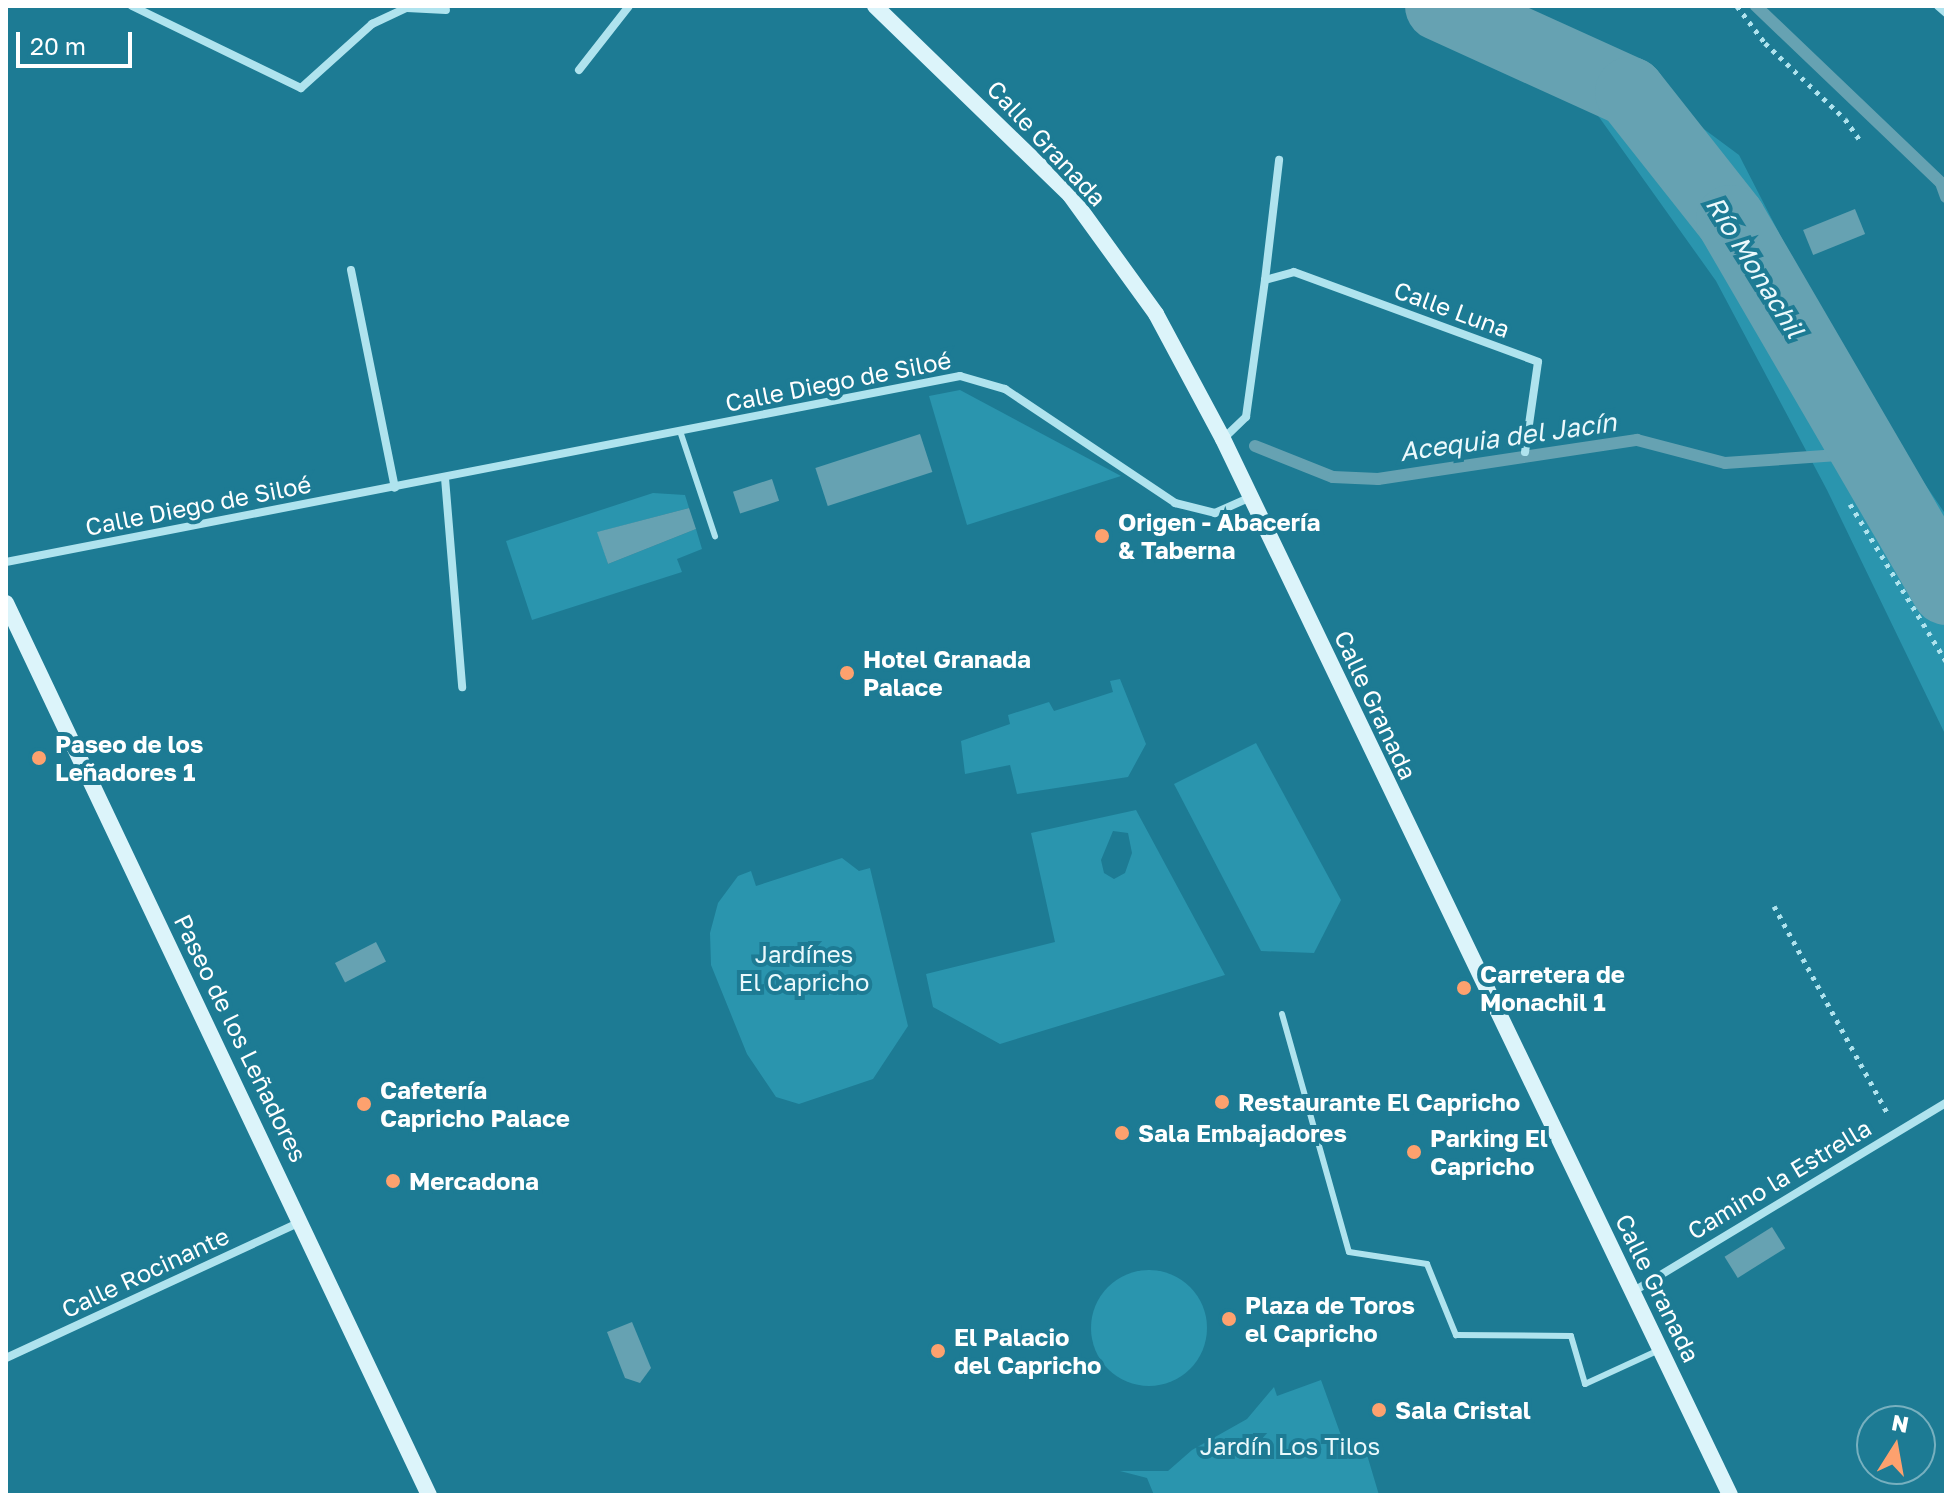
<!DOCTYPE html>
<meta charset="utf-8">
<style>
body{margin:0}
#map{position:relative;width:1952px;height:1501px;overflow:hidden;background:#1d7b94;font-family:"Golos Text",sans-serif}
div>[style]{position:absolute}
.green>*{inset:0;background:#2a95ae}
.round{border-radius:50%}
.water>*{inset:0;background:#66a2b2;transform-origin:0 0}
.stream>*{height:12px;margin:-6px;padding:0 6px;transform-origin:6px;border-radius:6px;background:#66a2b2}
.river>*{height:70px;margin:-35px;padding:0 35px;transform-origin:35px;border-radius:35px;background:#66a2b2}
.path>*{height:5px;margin-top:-2.5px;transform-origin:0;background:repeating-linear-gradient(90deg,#afe3ee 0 4px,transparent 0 10px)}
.lane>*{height:6px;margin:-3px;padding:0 3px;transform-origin:3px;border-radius:3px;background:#afe3ee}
.street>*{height:8px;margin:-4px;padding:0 4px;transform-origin:4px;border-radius:4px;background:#afe3ee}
.secondary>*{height:16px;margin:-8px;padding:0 8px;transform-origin:8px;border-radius:8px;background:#dcf4fa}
.dots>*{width:22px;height:22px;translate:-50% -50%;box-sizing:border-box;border:4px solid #1d7b94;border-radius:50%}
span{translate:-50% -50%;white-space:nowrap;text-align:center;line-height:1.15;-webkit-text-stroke:8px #1d7b94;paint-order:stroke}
.street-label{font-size:24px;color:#fff}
.poi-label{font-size:24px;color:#fff;font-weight:700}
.left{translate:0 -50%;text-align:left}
.park-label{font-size:24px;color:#eaf9fc}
.water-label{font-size:26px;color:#ebf9fc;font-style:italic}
.frame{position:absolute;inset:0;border:8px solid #fff;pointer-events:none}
.north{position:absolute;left:1856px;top:1405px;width:80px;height:80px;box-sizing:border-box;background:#1d7b94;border:2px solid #77b0bf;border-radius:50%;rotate:11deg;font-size:22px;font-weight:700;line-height:32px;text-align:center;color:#fff}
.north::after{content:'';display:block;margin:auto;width:28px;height:36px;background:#fda16e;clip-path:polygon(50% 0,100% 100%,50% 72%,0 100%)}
.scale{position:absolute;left:16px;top:32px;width:116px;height:36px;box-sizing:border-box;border:4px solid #fff;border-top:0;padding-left:10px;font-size:24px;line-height:28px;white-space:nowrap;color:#fff;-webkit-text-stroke:6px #1d7b94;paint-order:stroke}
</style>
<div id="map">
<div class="green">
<div style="clip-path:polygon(1403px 6px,1510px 6px,1573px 32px,1739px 155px,1855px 381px,1946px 515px,1946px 736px,1827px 490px,1716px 281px,1594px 110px,1510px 53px)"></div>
<div style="clip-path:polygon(960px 390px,1121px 476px,967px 525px,929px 396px)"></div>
<div style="clip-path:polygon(653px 493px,685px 495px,689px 508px,598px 532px,608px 564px,696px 529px,702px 549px,677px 559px,682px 572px,532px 620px,506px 541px)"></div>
<div style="clip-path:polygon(1120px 679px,1146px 744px,1128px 777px,1017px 794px,1010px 765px,965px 774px,961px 741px,1010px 724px,1008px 715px,1049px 702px,1054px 711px,1113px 692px,1110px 681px)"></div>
<div style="clip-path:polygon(1256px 743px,1341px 900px,1314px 953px,1261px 951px,1174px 784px)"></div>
<div style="clip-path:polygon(evenodd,1136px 810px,1225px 975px,1000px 1044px,933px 1007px,926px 974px,1055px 942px,1031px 833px,1136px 810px,1113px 831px,1128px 833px,1132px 853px,1125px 873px,1114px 879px,1104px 873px,1101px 860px,1113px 831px)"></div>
<div style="clip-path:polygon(842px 858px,859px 871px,870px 868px,908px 1026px,873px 1079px,799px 1104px,776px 1097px,747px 1054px,711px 965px,710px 933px,718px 903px,738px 876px,751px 871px,756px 886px)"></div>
<div class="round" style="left:1091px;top:1270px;width:116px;height:116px"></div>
<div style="clip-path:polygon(1321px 1380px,1347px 1452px,1365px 1448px,1379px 1495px,1154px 1495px,1147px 1478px,1120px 1471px,1168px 1471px,1192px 1450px,1247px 1419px,1274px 1387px,1277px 1396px)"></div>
</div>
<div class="water">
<div style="left:1855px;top:209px;width:27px;height:56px;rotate:68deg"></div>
<div style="left:920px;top:434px;width:40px;height:110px;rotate:72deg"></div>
<div style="left:772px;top:479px;width:23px;height:41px;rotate:72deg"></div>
<div style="clip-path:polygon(689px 508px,696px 529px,608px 564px,597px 532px)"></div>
<div style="left:376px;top:942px;width:22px;height:46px;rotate:63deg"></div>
<div style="left:1772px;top:1227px;width:25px;height:56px;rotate:58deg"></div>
<div style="clip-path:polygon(632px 1322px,651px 1368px,640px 1383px,625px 1378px,607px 1332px)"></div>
</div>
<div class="stream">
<div style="left:1756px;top:6px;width:256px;rotate:43.7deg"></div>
<div style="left:1941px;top:183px;width:15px;rotate:70deg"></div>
<div style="left:1255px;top:446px;width:84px;rotate:21.7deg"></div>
<div style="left:1333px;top:477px;width:45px;rotate:2.5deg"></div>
<div style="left:1378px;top:479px;width:262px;rotate:-8.6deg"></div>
<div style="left:1637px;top:440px;width:91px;rotate:14.6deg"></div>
<div style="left:1725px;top:463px;width:142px;rotate:-4deg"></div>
</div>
<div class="river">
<div style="left:1440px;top:6px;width:209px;rotate:24.4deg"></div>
<div style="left:1630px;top:92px;width:163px;rotate:51.7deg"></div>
<div style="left:1731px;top:220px;width:428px;rotate:59.8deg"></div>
</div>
<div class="path">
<div style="left:1737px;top:6px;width:46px;rotate:52.9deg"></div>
<div style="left:1765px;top:43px;width:110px;rotate:43.5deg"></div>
<div style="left:1845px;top:119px;width:28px;rotate:55deg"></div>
<div style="left:1850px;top:504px;width:184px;rotate:58.6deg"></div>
<div style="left:1774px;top:906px;width:235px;rotate:61.3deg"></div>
</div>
<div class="lane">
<div style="left:680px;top:431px;width:111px;rotate:71.6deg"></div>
<div style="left:1282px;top:1014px;width:247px;rotate:74.3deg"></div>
<div style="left:1349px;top:1252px;width:79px;rotate:8.7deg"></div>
<div style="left:1427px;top:1264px;width:77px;rotate:67.8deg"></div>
<div style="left:1456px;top:1335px;width:115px;rotate:0.5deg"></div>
<div style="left:1571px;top:1336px;width:50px;rotate:73.7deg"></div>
<div style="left:1585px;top:1384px;width:81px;rotate:-24.7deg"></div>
</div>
<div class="street">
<div style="left:132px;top:6px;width:188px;rotate:25.9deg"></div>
<div style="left:301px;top:88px;width:96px;rotate:-42deg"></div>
<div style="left:372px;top:24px;width:38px;rotate:-25deg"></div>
<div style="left:407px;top:8px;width:39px;rotate:3deg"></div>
<div style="left:1938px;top:6px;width:11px;rotate:41deg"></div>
<div style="left:579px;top:70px;width:81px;rotate:-52deg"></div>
<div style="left:351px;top:270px;width:222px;rotate:78.6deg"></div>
<div style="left:1265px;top:280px;width:121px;rotate:-83.3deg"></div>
<div style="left:1223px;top:439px;width:32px;rotate:-44deg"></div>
<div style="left:1246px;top:417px;width:138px;rotate:-82.1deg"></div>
<div style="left:1265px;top:280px;width:30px;rotate:-15deg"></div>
<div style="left:1294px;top:272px;width:260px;rotate:20.2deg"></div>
<div style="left:1538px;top:362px;width:91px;rotate:98.2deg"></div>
<div style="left:445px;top:478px;width:210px;rotate:85.3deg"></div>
<div style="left:6px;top:562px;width:972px;rotate:-11.03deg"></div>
<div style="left:960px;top:376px;width:47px;rotate:16.1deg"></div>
<div style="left:1005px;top:389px;width:205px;rotate:33.8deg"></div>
<div style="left:1175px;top:503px;width:41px;rotate:14deg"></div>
<div style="left:1215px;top:513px;width:39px;rotate:-24deg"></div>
<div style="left:1634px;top:1291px;width:364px;rotate:-31.1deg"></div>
<div style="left:6px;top:1358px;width:325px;rotate:-24.8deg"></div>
</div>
<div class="secondary">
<div style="left:875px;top:6px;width:272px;rotate:44.1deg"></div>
<div style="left:1070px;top:195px;width:147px;rotate:54.1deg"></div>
<div style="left:1156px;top:314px;width:142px;rotate:61.8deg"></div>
<div style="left:1223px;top:439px;width:1171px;rotate:64.35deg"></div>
<div style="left:6px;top:603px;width:987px;rotate:64.63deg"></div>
</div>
<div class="dots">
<div style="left:1102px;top:536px;background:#fda16e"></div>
<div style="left:847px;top:673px;background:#fda16e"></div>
<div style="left:39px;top:758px;background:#fda16e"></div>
<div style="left:1464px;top:988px;background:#fda16e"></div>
<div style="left:1222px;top:1102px;background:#fda16e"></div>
<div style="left:364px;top:1104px;background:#fda16e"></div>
<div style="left:1122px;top:1133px;background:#fda16e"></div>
<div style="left:1414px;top:1152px;background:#fda16e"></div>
<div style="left:393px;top:1181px;background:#fda16e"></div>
<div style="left:1229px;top:1319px;background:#fda16e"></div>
<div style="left:938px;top:1351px;background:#fda16e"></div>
<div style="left:1379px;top:1410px;background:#fda16e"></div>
</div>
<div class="street-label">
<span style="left:1047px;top:143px;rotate:47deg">Calle Granada</span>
<span style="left:1452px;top:309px;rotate:20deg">Calle Luna</span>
<span style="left:838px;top:381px;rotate:-11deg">Calle Diego de Siloé</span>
<span style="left:198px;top:505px;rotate:-11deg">Calle Diego de Siloé</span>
<span style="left:1376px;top:705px;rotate:65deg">Calle Granada</span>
<span style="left:241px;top:1038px;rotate:64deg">Paseo de los Leñadores</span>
<span style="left:1779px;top:1179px;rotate:-31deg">Camino la Estrella</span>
<span style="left:145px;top:1272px;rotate:-25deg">Calle Rocinante</span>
<span style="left:1658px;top:1288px;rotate:64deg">Calle Granada</span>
</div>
<div class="poi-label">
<span class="left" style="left:1118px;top:536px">Origen - Abacería<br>&amp; Taberna</span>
<span class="left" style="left:863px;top:673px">Hotel Granada<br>Palace</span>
<span class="left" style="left:55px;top:758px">Paseo de los<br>Leñadores 1</span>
<span class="left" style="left:1480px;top:988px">Carretera de<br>Monachil 1</span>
<span class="left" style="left:380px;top:1104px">Cafetería<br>Capricho Palace</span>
<span class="left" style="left:1238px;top:1102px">Restaurante El Capricho</span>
<span class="left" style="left:1138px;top:1133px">Sala Embajadores</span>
<span class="left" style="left:1430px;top:1152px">Parking El<br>Capricho</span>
<span class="left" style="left:409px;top:1181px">Mercadona</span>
<span class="left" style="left:1245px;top:1319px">Plaza de Toros<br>el Capricho</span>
<span class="left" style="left:954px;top:1351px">El Palacio<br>del Capricho</span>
<span class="left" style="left:1395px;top:1410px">Sala Cristal</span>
</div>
<div class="park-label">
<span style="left:804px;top:968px">Jardínes<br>El Capricho</span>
<span style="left:1290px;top:1446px">Jardín Los Tilos</span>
</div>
<div class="water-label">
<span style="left:1755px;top:267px;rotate:58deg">Río Monachil</span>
<span style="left:1508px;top:437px;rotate:-8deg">Acequia del Jacín</span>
</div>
<div class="frame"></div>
<div class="north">N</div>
<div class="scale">20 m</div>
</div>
